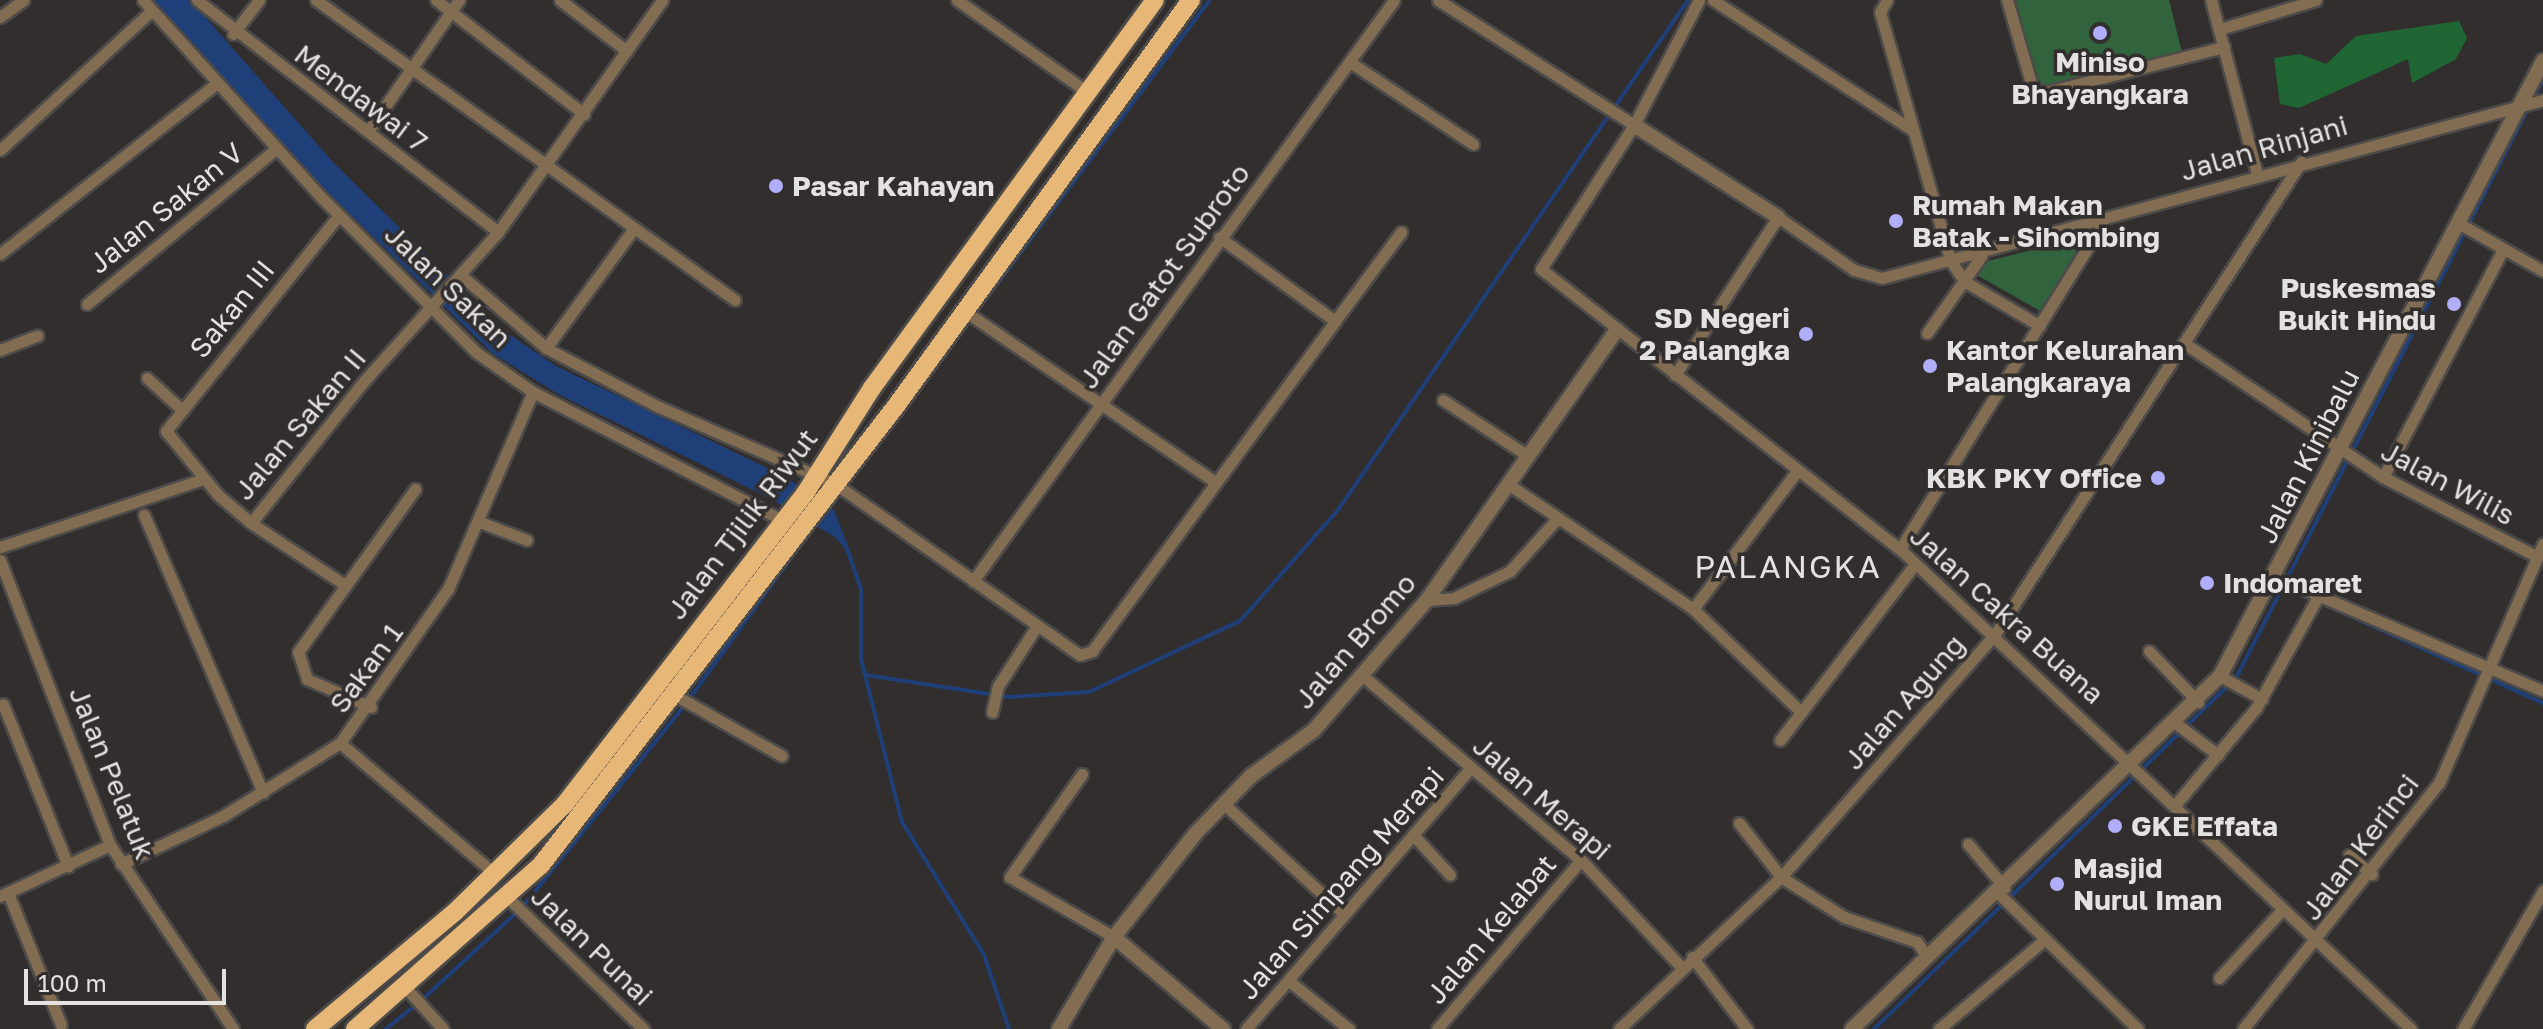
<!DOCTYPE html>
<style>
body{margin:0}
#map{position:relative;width:2543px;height:1029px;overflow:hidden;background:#312e2d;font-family:"Golos Text",sans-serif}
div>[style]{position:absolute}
.green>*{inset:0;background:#31633d}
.forest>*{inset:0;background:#206635}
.water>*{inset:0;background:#1f3f79}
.stream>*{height:4px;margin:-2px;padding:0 2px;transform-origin:2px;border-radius:2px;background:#1f3f79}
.roads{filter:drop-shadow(2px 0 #4d4b4a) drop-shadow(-2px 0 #4d4b4a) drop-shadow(0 2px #4d4b4a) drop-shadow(0 -2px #4d4b4a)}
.minor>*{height:11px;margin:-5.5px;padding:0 5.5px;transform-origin:5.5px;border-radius:5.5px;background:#826d52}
.tertiary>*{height:14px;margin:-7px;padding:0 7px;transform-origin:7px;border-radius:7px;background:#826d52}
.trunk>*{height:18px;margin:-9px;padding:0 9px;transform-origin:9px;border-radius:9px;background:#e6b776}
.dots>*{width:22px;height:22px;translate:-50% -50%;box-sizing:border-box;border:4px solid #312e2d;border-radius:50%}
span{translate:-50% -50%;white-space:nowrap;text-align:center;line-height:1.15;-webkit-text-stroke:7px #312e2d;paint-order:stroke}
.poi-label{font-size:28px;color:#e3e2e1;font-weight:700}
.left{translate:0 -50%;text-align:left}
.right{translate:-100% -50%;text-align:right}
.street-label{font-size:28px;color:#e3e2e1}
.quarter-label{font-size:32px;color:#e3e2e1;letter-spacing:2px}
.scale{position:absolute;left:24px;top:969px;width:202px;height:36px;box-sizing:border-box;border:4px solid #e3e2e1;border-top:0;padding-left:10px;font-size:24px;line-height:28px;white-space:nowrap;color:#e3e2e1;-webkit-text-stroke:6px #312e2d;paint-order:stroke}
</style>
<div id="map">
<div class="green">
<div style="clip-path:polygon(2016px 0,2169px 0,2182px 53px,2039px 90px)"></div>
<div style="clip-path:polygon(2084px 237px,2042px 312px,1977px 275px,1984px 262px)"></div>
</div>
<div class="forest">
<div style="clip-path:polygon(2459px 21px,2467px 38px,2456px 59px,2412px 83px,2408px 59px,2299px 108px,2280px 104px,2274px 58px,2300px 54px,2326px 64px,2356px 36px)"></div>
</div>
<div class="water">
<div style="clip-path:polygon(150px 0,190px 0,333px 162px,503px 330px,556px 366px,786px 477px,834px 510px,852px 557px,835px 537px,771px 499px,558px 394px,492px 353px,305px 170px)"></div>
</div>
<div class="stream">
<div style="left:2533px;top:99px;width:21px;rotate:-62deg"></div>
<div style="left:977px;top:311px;width:389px;rotate:-53.2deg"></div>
<div style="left:960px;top:333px;width:11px;rotate:-52deg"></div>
<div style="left:845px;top:543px;width:49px;rotate:70.8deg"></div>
<div style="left:861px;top:589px;width:70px;rotate:90deg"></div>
<div style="left:861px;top:659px;width:168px;rotate:75.9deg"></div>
<div style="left:902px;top:822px;width:156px;rotate:58.3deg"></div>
<div style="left:984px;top:955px;width:78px;rotate:71.3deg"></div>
<div style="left:2317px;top:601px;width:248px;rotate:24.3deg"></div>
<div style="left:866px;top:675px;width:144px;rotate:8.8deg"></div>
<div style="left:1008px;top:697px;width:81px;rotate:-3.5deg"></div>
<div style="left:1089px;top:692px;width:167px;rotate:-25.2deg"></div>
<div style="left:1240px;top:621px;width:148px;rotate:-48.6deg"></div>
<div style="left:1338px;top:510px;width:619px;rotate:-55.54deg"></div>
<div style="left:524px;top:905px;width:260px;rotate:-51.2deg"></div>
<div style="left:687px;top:702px;width:190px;rotate:-54.2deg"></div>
<div style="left:425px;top:997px;width:125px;rotate:-42.7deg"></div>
<div style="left:386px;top:1029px;width:35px;rotate:-39deg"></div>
<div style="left:1874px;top:1029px;width:504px;rotate:-44.12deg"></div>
<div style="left:2236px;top:678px;width:642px;rotate:-62.84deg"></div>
</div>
<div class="roads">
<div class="minor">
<div style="left:143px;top:0;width:267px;rotate:47.9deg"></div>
<div style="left:322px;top:198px;width:219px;rotate:45deg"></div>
<div style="left:477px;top:353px;width:68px;rotate:34.9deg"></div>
<div style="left:533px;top:392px;width:282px;rotate:27.2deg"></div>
<div style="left:197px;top:0;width:380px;rotate:37.6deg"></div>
<div style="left:316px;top:0;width:515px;rotate:35.6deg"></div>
<div style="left:436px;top:0;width:187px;rotate:37.6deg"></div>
<div style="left:560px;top:0;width:84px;rotate:37.3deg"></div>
<div style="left:957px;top:0;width:161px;rotate:35.2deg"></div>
<div style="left:1438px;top:0;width:232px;rotate:32.5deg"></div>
<div style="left:1699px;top:0;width:141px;rotate:117.5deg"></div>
<div style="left:1634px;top:125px;width:171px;rotate:122.9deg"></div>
<div style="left:1541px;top:269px;width:455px;rotate:38deg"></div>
<div style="left:1900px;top:549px;width:701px;rotate:43.21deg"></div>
<div style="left:1713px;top:0;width:236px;rotate:33.1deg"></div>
<div style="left:1887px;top:0;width:14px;rotate:120deg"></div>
<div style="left:1880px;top:12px;width:258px;rotate:74.2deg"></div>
<div style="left:1950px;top:260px;width:25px;rotate:56deg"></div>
<div style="left:1964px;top:281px;width:88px;rotate:30.6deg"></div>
<div style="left:2007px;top:0;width:90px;rotate:73.8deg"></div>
<div style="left:2032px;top:86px;width:12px;rotate:35deg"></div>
<div style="left:2042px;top:93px;width:188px;rotate:-14.2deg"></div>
<div style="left:2211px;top:0;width:180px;rotate:75.2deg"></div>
<div style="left:0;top:17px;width:29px;rotate:-36deg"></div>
<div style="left:2220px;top:29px;width:100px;rotate:-16.8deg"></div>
<div style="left:233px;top:34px;width:43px;rotate:-52.6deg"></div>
<div style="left:1350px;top:62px;width:148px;rotate:33.7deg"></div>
<div style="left:368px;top:131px;width:160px;rotate:-55.2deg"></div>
<div style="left:0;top:150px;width:205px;rotate:-42.6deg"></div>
<div style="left:339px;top:215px;width:277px;rotate:128.7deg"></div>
<div style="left:166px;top:431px;width:82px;rotate:50.9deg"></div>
<div style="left:218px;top:495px;width:43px;rotate:40.3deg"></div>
<div style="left:251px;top:523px;width:181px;rotate:-51.5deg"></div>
<div style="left:364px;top:381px;width:200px;rotate:-48deg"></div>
<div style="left:498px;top:232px;width:284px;rotate:-54.7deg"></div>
<div style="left:2460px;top:224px;width:95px;rotate:29.5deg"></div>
<div style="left:0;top:254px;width:273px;rotate:-38.2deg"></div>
<div style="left:463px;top:277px;width:109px;rotate:40.5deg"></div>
<div style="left:546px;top:348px;width:127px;rotate:27.6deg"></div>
<div style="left:659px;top:407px;width:191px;rotate:23.5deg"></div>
<div style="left:834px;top:483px;width:300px;rotate:35deg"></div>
<div style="left:1080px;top:655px;width:13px;rotate:-18deg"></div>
<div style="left:1092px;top:651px;width:410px;rotate:-53.6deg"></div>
<div style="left:1335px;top:321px;width:143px;rotate:-144.1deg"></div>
<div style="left:87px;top:304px;width:244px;rotate:-39.4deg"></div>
<div style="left:966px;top:312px;width:301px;rotate:34.3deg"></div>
<div style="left:1335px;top:321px;width:111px;rotate:-53.4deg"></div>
<div style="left:1927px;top:333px;width:95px;rotate:-54.8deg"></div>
<div style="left:2184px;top:343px;width:240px;rotate:34deg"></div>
<div style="left:2383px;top:477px;width:174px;rotate:27.3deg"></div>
<div style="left:546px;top:348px;width:149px;rotate:-53.7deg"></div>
<div style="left:0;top:350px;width:40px;rotate:-21deg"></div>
<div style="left:1675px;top:375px;width:189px;rotate:-56.9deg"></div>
<div style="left:1778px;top:217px;width:93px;rotate:34.9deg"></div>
<div style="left:1854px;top:270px;width:29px;rotate:16deg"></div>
<div style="left:1882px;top:278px;width:685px;rotate:-15.07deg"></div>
<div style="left:147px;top:378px;width:46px;rotate:42.4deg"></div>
<div style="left:1443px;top:400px;width:102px;rotate:33.4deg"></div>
<div style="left:2383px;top:477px;width:258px;rotate:-62.2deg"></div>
<div style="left:1508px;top:484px;width:223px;rotate:34deg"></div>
<div style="left:1693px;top:609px;width:149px;rotate:43.6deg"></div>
<div style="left:144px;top:515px;width:302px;rotate:66.8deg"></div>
<div style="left:480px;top:522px;width:50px;rotate:21deg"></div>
<div style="left:251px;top:523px;width:113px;rotate:33.4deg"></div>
<div style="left:0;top:547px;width:214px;rotate:-18.5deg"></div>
<div style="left:1900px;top:549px;width:383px;rotate:-58.1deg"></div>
<div style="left:0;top:560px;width:305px;rotate:68.9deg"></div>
<div style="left:110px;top:845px;width:221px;rotate:56.2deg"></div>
<div style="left:2275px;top:577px;width:291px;rotate:23deg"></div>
<div style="left:973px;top:581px;width:717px;rotate:-54.07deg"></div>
<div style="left:1427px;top:600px;width:27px;rotate:-4deg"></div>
<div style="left:1454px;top:598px;width:62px;rotate:-25.7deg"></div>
<div style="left:1510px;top:571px;width:70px;rotate:-47.9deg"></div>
<div style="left:1693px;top:609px;width:173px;rotate:-53deg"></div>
<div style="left:2149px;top:651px;width:71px;rotate:46.1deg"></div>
<div style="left:1363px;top:676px;width:285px;rotate:40.2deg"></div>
<div style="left:1581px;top:860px;width:146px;rotate:46.9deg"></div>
<div style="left:2220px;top:676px;width:48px;rotate:28.7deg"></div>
<div style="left:673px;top:694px;width:125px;rotate:29.6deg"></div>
<div style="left:3px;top:704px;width:175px;rotate:68.1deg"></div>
<div style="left:371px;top:707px;width:70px;rotate:-156.4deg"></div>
<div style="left:307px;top:679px;width:28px;rotate:-108deg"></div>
<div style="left:298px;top:652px;width:201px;rotate:-54.3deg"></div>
<div style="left:992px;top:712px;width:27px;rotate:-77deg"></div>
<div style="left:998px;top:686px;width:72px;rotate:-57deg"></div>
<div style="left:2174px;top:722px;width:55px;rotate:36.9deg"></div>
<div style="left:1780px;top:740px;width:222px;rotate:-52.5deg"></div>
<div style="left:340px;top:743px;width:204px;rotate:40.2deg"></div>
<div style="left:1082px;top:774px;width:126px;rotate:125deg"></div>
<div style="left:1010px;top:877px;width:120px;rotate:30deg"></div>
<div style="left:1224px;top:804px;width:161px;rotate:42.5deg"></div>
<div style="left:2176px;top:804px;width:125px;rotate:-50.2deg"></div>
<div style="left:2256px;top:708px;width:129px;rotate:-60.9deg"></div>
<div style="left:1739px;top:823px;width:68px;rotate:52.1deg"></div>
<div style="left:1781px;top:877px;width:75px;rotate:32.4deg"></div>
<div style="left:1844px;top:917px;width:77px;rotate:18.9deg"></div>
<div style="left:1917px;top:942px;width:18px;rotate:56deg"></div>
<div style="left:1416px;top:838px;width:50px;rotate:47.4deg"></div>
<div style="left:1968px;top:844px;width:57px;rotate:49.9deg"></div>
<div style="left:2349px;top:855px;width:30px;rotate:40deg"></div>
<div style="left:121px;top:864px;width:113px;rotate:-25.2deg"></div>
<div style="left:223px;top:816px;width:138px;rotate:-32deg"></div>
<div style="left:340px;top:743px;width:188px;rotate:-55deg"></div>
<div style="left:448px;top:589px;width:215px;rotate:-66.7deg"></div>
<div style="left:8px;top:893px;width:142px;rotate:68.1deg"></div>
<div style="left:1998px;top:893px;width:195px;rotate:44.2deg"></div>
<div style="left:0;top:896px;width:121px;rotate:-24.9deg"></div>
<div style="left:507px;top:897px;width:190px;rotate:44.1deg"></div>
<div style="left:1692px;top:957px;width:91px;rotate:52.6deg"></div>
<div style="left:2219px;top:978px;width:93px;rotate:-47.2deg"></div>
<div style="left:1289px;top:981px;width:77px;rotate:38.7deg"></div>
<div style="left:406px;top:988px;width:55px;rotate:47.9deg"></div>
<div style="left:1246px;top:1029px;width:345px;rotate:-49.3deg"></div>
<div style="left:1437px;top:1029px;width:222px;rotate:-49.6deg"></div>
<div style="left:1619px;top:1029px;width:222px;rotate:-43.2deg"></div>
<div style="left:1781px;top:877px;width:324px;rotate:-48.6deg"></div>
<div style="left:1995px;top:634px;width:563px;rotate:-57.04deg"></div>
<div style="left:1939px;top:1029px;width:139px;rotate:-40.3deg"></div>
<div style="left:2243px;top:1029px;width:315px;rotate:-51.5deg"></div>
<div style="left:2439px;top:783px;width:261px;rotate:-66.5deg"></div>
<div style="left:2463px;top:1029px;width:160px;rotate:-59.9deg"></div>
</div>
<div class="tertiary">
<div style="left:1634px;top:125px;width:171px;rotate:32.6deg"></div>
<div style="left:1114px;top:937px;width:143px;rotate:40.2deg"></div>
<div style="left:1059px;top:1029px;width:107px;rotate:-59.1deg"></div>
<div style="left:1114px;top:937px;width:131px;rotate:-51.8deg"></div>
<div style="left:1195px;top:834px;width:81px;rotate:-46deg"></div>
<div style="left:1251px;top:776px;width:78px;rotate:-36.1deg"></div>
<div style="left:1314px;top:730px;width:172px;rotate:-49deg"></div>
<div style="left:1427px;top:600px;width:330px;rotate:-54.9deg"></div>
<div style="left:1852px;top:1029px;width:510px;rotate:-43.81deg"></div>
<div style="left:2220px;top:676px;width:695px;rotate:-62.29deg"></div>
</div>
<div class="trunk">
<div style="left:315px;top:1029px;width:182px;rotate:-39.9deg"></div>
<div style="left:455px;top:912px;width:154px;rotate:-44.5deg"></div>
<div style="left:565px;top:804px;width:394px;rotate:-52.3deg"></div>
<div style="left:806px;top:492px;width:123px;rotate:-57.6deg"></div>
<div style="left:872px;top:388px;width:480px;rotate:-53.9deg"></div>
<div style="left:355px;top:1029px;width:248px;rotate:-41.4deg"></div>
<div style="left:541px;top:865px;width:580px;rotate:-52.28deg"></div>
<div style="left:896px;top:406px;width:502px;rotate:-54deg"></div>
</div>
</div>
<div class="dots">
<div style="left:2100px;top:33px;background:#b0aefa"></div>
<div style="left:776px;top:186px;background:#b0aefa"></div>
<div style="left:1896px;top:221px;background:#b0aefa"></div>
<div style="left:2454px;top:304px;background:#b0aefa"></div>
<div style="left:1806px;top:334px;background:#b0aefa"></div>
<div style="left:1930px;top:366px;background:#b0aefa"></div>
<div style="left:2158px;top:478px;background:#b0aefa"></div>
<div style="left:2207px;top:583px;background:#b0aefa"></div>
<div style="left:2115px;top:826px;background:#b0aefa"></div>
<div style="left:2057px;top:884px;background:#b0aefa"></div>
</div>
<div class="poi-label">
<span style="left:2100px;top:78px">Miniso<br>Bhayangkara</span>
<span class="left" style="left:792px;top:186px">Pasar Kahayan</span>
<span class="left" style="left:1912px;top:221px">Rumah Makan<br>Batak - Sihombing</span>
<span class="right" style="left:2436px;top:304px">Puskesmas<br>Bukit Hindu</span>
<span class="right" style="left:1790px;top:334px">SD Negeri<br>2 Palangka</span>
<span class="left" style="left:1946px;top:366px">Kantor Kelurahan<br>Palangkaraya</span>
<span class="right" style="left:2142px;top:478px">KBK PKY Office</span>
<span class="left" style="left:2223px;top:583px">Indomaret</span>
<span class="left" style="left:2131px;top:826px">GKE Effata</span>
<span class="left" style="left:2073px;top:884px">Masjid<br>Nurul Iman</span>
</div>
<div class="street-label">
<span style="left:361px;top:98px;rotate:37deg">Mendawai 7</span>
<span style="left:2264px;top:148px;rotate:-16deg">Jalan Rinjani</span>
<span style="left:166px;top:208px;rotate:-39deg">Jalan Sakan V</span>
<span style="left:1164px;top:276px;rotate:-54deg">Jalan Gatot Subroto</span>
<span style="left:448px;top:286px;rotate:44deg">Jalan Sakan</span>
<span style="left:232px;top:309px;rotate:-51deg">Sakan III</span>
<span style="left:300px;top:424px;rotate:-50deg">Jalan Sakan II</span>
<span style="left:2308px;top:456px;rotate:-63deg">Jalan Kinibalu</span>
<span style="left:2448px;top:483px;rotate:28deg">Jalan Wilis</span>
<span style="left:742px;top:524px;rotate:-53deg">Jalan Tjilik Riwut</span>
<span style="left:2007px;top:615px;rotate:42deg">Jalan Cakra Buana</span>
<span style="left:1355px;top:641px;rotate:-49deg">Jalan Bromo</span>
<span style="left:366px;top:668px;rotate:-54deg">Sakan 1</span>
<span style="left:1904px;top:702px;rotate:-49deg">Jalan Agung</span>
<span style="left:112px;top:773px;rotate:68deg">Jalan Pelatuk</span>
<span style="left:1542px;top:798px;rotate:41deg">Jalan Merapi</span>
<span style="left:2360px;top:847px;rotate:-53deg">Jalan Kerinci</span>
<span style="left:1341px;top:883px;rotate:-49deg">Jalan Simpang Merapi</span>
<span style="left:1491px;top:929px;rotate:-50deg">Jalan Kelabat</span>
<span style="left:592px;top:946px;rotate:44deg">Jalan Punai</span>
</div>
<div class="quarter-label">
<span style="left:1788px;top:566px">PALANGKA</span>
</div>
<div class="scale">100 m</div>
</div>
